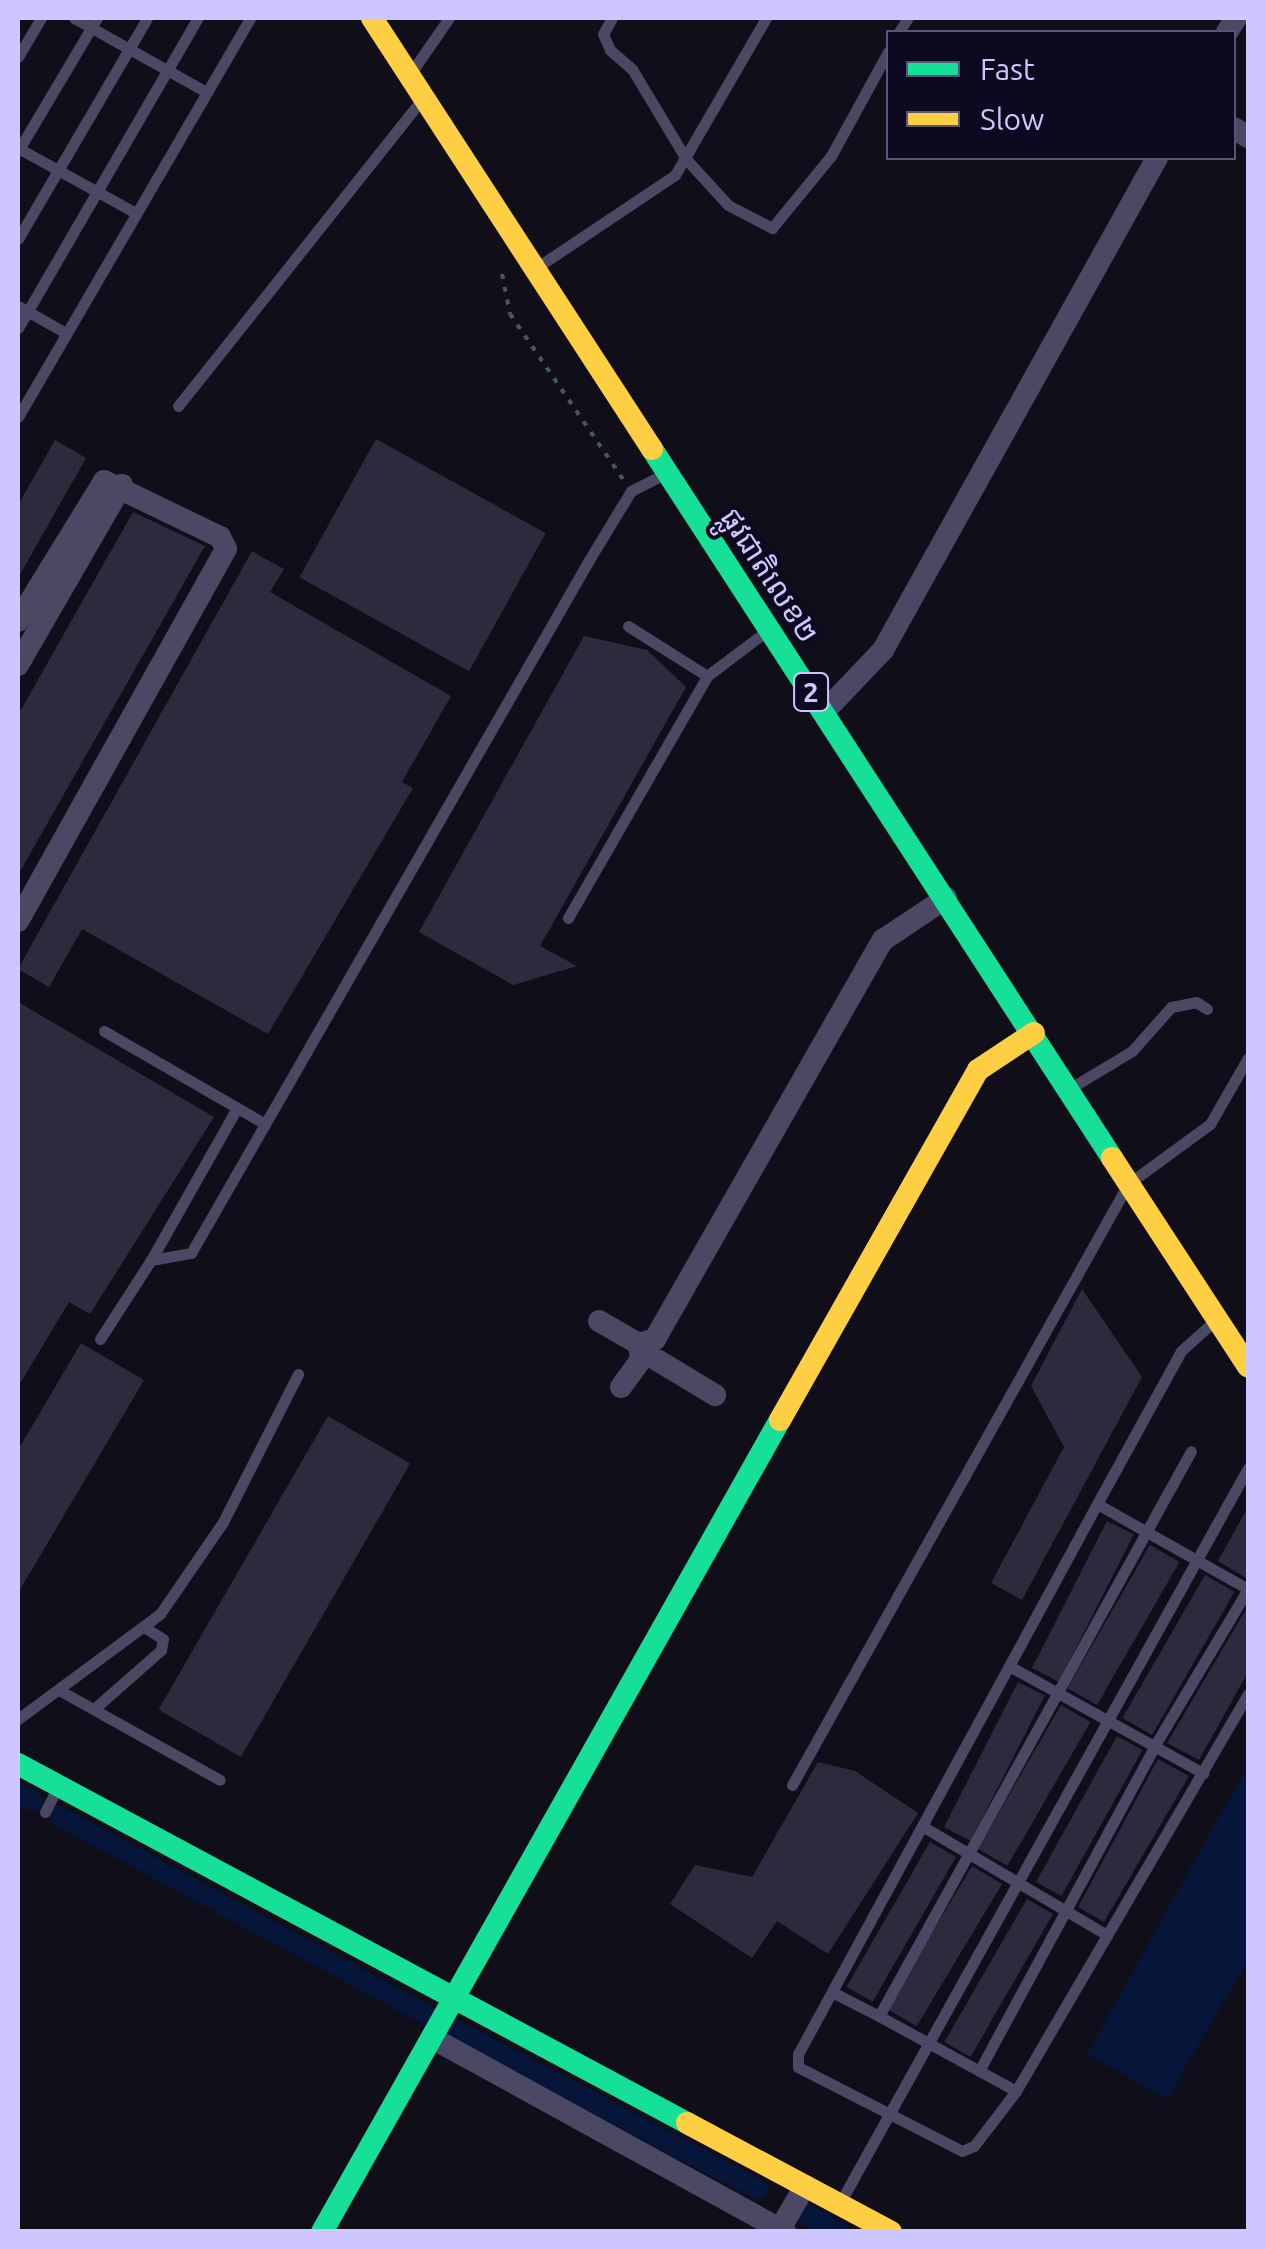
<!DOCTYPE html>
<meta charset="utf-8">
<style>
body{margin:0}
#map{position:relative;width:1266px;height:2249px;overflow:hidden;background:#100e19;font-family:Ubuntu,"Noto Sans Khmer",sans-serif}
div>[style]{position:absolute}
.water>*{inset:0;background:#05163a}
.canal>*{height:20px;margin:-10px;padding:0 10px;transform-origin:10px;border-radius:10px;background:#05163a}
.building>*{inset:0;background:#2e2a3d;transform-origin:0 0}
.path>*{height:4px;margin-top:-2px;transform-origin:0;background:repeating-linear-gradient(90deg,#455666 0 5px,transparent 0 13px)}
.lane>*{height:11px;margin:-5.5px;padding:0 5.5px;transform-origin:5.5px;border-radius:5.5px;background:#4a4863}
.street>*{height:22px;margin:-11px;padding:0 11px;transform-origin:11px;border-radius:11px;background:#4a4863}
.fast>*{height:22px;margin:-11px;padding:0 11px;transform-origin:11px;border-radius:11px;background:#16e098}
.slow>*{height:22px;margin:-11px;padding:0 11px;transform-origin:11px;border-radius:11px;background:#ffcf43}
span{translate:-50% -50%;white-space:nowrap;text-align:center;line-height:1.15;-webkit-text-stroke:8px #0d091e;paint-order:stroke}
.shield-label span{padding:2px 8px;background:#0d091e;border:2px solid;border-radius:8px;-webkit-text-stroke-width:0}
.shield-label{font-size:28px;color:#cec6ff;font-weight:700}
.street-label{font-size:30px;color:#cec6ff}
.frame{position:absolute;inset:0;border:20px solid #cec6ff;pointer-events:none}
.legend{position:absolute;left:886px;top:30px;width:350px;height:130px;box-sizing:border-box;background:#0d091e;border:2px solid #5a5578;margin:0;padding:12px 18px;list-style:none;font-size:30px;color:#cec6ff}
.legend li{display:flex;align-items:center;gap:20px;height:50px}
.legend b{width:50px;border:2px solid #5a5578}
</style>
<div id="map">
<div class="water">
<div style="clip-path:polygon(1248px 1765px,1248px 1960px,1167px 2099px,1087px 2054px)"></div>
</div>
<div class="canal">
<div style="left:18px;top:1793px;width:17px;rotate:28deg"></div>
<div style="left:59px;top:1816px;width:421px;rotate:28.4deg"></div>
<div style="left:456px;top:2030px;width:341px;rotate:27.8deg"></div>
<div style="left:806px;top:2214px;width:38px;rotate:29deg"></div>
</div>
<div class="building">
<div style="left:376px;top:439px;width:194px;height:158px;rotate:29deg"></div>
<div style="clip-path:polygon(55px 440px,86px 458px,18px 578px,18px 505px)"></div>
<div style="clip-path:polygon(133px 512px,205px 546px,18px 875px,18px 715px)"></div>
<div style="clip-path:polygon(252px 551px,284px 569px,270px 592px,451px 696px,402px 782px,413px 788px,268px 1034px,82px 929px,49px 987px,18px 969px)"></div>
<div style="clip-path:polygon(584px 636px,647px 650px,686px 687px,540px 946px,577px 966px,513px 985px,419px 932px)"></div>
<div style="clip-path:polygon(18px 1002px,214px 1117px,90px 1314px,69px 1302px,18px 1387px)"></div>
<div style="clip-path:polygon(1082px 1289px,1142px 1377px,1022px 1600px,991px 1583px,1064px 1447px,1031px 1386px)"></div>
<div style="clip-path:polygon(81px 1343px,144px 1380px,18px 1593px,18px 1450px)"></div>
<div style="left:328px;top:1416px;width:95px;height:339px;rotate:30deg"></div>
<div style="clip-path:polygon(1248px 1507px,1248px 1579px,1218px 1561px)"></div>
<div style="left:1107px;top:1521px;width:30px;height:165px;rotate:27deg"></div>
<div style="left:1150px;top:1545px;width:34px;height:165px;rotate:30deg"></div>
<div style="left:1205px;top:1575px;width:34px;height:165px;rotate:30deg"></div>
<div style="clip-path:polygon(1248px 1606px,1248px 1672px,1199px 1760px,1167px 1743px)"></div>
<div style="left:1018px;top:1682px;width:30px;height:163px;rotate:27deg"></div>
<div style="left:1061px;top:1705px;width:34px;height:166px;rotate:30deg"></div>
<div style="left:1117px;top:1736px;width:29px;height:167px;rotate:29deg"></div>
<div style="clip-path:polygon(1158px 1759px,1189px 1776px,1104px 1922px,1078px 1907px)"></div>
<div style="clip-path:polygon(818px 1762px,855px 1771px,918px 1813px,828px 1954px,777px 1921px,752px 1958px,670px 1904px,695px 1865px,752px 1877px)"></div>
<div style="left:930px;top:1842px;width:30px;height:167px;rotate:30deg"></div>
<div style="left:972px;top:1866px;width:35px;height:166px;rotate:31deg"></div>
<div style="left:1027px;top:1899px;width:30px;height:165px;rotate:30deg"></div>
</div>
<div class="path">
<div style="left:502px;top:274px;width:41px;rotate:78.7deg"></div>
<div style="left:510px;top:314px;width:200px;rotate:55.6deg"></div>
</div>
<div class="lane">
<div style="left:74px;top:18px;width:148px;rotate:29.2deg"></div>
<div style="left:612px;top:18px;width:18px;rotate:119deg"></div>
<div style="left:603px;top:34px;width:17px;rotate:66deg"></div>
<div style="left:610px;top:50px;width:29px;rotate:41deg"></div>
<div style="left:632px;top:69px;width:105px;rotate:59deg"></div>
<div style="left:686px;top:159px;width:62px;rotate:47.6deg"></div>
<div style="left:728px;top:205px;width:50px;rotate:27.6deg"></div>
<div style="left:772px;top:228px;width:93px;rotate:-50.7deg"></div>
<div style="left:831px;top:156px;width:119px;rotate:-61.3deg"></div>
<div style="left:899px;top:32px;width:15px;rotate:-58deg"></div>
<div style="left:18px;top:57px;width:45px;rotate:-59.5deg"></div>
<div style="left:415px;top:67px;width:60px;rotate:-55.2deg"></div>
<div style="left:18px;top:148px;width:132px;rotate:28.9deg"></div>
<div style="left:18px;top:151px;width:155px;rotate:-59.3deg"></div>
<div style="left:18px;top:239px;width:256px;rotate:-59.7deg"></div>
<div style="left:542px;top:264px;width:160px;rotate:-33.8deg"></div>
<div style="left:675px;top:175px;width:181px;rotate:-59.9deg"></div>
<div style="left:18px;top:306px;width:55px;rotate:29.4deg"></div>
<div style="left:18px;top:328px;width:358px;rotate:-59.9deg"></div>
<div style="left:178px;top:406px;width:386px;rotate:-51.5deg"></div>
<div style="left:18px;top:417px;width:462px;rotate:-59.8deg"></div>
<div style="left:628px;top:626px;width:93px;rotate:32.3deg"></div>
<div style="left:568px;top:918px;width:279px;rotate:-60.1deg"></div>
<div style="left:707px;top:676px;width:71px;rotate:-37deg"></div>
<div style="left:104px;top:1031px;width:186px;rotate:30deg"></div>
<div style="left:1074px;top:1086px;width:68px;rotate:-31.1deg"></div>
<div style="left:1132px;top:1051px;width:59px;rotate:-48.4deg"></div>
<div style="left:1171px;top:1007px;width:25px;rotate:-11deg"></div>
<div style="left:1196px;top:1002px;width:13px;rotate:32deg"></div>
<div style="left:151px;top:1260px;width:175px;rotate:-60.5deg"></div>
<div style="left:100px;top:1339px;width:94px;rotate:-57.2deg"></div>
<div style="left:151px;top:1260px;width:41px;rotate:-9.9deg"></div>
<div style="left:191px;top:1253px;width:799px;rotate:-60.13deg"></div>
<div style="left:589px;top:560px;width:81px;rotate:-58.7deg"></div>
<div style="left:631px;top:491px;width:36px;rotate:-27deg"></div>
<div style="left:1097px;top:1504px;width:175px;rotate:-61.2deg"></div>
<div style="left:1181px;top:1351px;width:40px;rotate:-42deg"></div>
<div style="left:1248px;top:1589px;width:173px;rotate:-150.6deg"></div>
<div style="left:1097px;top:1504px;width:626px;rotate:118.53deg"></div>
<div style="left:798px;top:2054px;width:13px;rotate:90deg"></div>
<div style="left:798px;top:2067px;width:184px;rotate:27.1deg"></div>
<div style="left:962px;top:2151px;width:13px;rotate:-23deg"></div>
<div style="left:974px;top:2146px;width:69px;rotate:-52.6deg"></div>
<div style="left:1016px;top:2091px;width:460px;rotate:-59.7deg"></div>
<div style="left:1009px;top:1666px;width:222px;rotate:28.9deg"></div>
<div style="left:59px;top:1690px;width:184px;rotate:29.2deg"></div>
<div style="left:95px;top:1708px;width:88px;rotate:-41.3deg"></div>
<div style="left:161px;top:1650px;width:11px;rotate:-80deg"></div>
<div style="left:163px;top:1639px;width:19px;rotate:-148deg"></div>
<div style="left:18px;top:1719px;width:177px;rotate:-36.5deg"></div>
<div style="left:160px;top:1614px;width:112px;rotate:-55.6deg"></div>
<div style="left:223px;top:1522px;width:166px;rotate:-63.1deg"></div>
<div style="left:792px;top:1785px;width:689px;rotate:-60.79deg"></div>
<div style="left:1128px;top:1184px;width:102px;rotate:-36.2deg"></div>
<div style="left:1210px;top:1124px;width:76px;rotate:-60.1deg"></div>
<div style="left:45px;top:1812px;width:29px;rotate:-63deg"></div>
<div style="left:922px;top:1826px;width:215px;rotate:30.5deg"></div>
<div style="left:832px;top:1992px;width:53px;rotate:27.1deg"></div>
<div style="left:979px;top:2071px;width:370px;rotate:-61.6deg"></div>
<div style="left:1155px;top:1745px;width:182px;rotate:-59.2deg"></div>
<div style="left:1016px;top:2091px;width:156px;rotate:-151.3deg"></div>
<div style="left:879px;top:2016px;width:645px;rotate:-61.09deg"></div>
<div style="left:841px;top:2201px;width:838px;rotate:-60.96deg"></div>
</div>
<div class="street">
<div style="left:1227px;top:32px;width:17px;rotate:-57deg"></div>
<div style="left:1234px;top:128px;width:17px;rotate:33deg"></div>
<div style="left:18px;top:621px;width:164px;rotate:-58.4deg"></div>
<div style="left:104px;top:481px;width:129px;rotate:25.8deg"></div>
<div style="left:220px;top:537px;width:13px;rotate:63deg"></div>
<div style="left:226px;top:549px;width:426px;rotate:119.2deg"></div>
<div style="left:18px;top:665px;width:208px;rotate:-60deg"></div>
<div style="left:824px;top:712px;width:86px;rotate:-46.4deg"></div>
<div style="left:883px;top:650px;width:563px;rotate:-60.89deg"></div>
<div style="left:599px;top:1321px;width:46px;rotate:29.9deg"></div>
<div style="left:657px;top:1360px;width:68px;rotate:31.1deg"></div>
<div style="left:621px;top:1387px;width:34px;rotate:-54deg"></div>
<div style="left:641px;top:1359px;width:15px;rotate:-98deg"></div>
<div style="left:639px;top:1344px;width:17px;rotate:-17deg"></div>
<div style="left:655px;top:1339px;width:460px;rotate:-60.3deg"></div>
<div style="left:883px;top:940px;width:76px;rotate:-33.7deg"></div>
<div style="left:434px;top:2039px;width:401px;rotate:28.8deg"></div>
<div style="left:780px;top:2229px;width:50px;rotate:-59.8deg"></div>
</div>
<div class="fast">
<div style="left:652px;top:449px;width:845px;rotate:57.02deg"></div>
<div style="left:18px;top:1764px;width:759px;rotate:28.22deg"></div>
<div style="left:322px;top:2232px;width:932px;rotate:-60.58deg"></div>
</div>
<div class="slow">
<div style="left:372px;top:18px;width:514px;rotate:56.99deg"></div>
<div style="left:1112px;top:1158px;width:249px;rotate:56.9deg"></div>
<div style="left:780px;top:1420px;width:402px;rotate:-60.5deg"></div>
<div style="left:978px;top:1070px;width:67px;rotate:-33.5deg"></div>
<div style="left:687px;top:2123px;width:231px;rotate:28.1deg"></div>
</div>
<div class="shield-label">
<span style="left:811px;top:692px">2</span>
</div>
<div class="street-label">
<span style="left:770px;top:575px;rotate:57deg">ផ្លូវជាតិលេខ២</span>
</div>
<div class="frame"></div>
<ul class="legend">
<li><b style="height:12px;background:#16e098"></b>Fast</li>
<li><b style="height:12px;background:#ffcf43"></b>Slow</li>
</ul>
</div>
